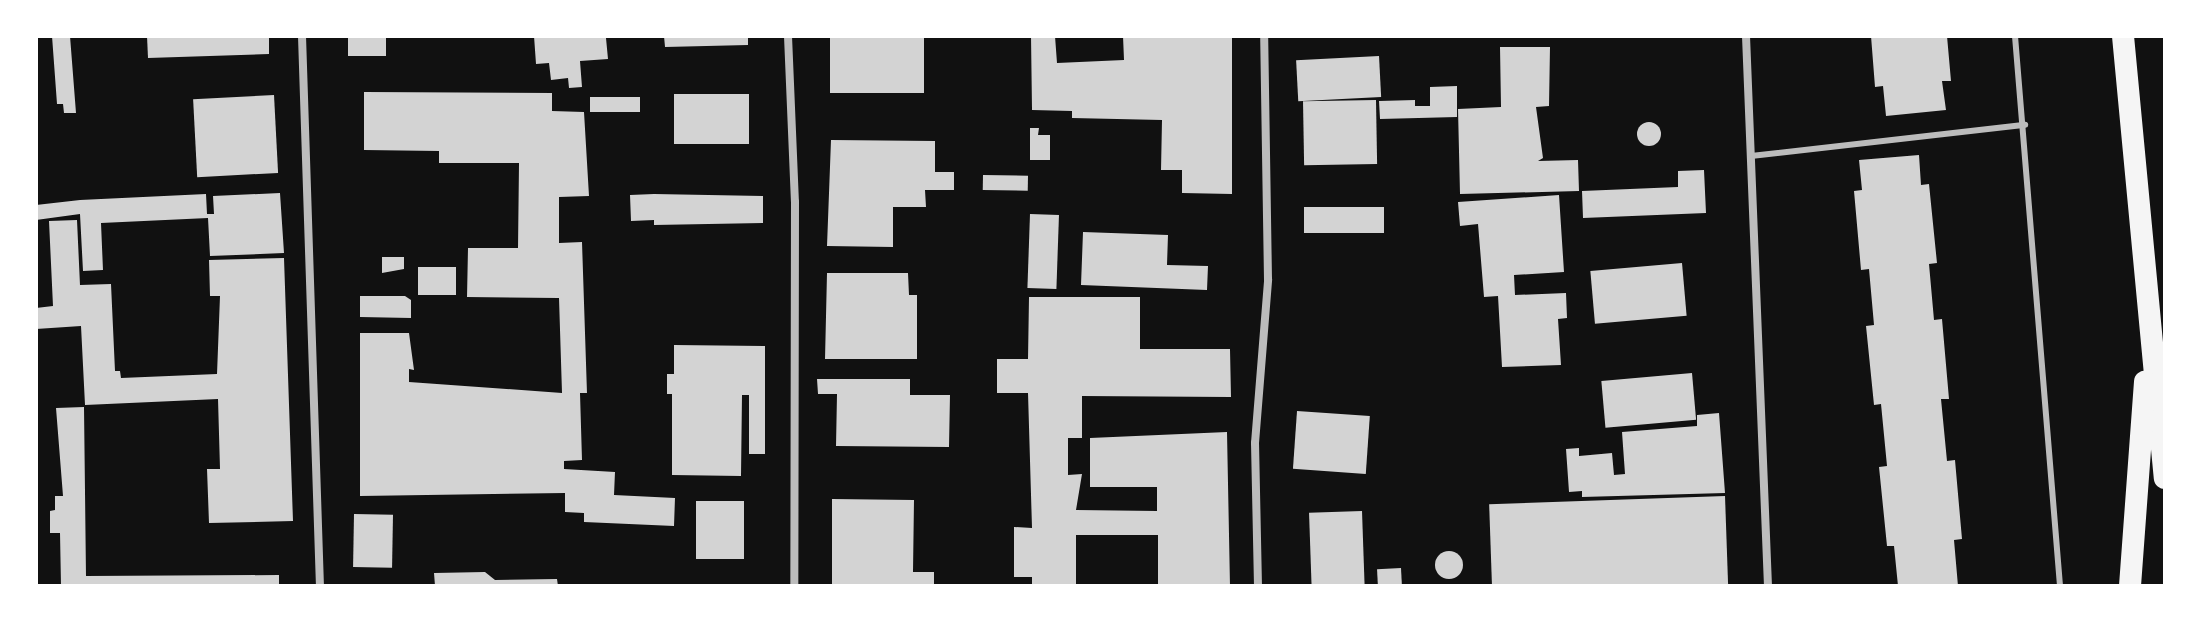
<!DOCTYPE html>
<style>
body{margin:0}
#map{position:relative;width:2201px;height:622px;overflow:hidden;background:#111;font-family:Commissioner,sans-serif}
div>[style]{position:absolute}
.building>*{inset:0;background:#d3d3d3;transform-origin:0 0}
.round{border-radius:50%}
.service>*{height:6px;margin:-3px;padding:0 3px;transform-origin:3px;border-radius:3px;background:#bcbcbc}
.minor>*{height:8px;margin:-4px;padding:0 4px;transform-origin:4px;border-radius:4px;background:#bcbcbc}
.trunk>*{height:22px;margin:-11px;padding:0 11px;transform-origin:11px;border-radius:11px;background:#f5f5f5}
span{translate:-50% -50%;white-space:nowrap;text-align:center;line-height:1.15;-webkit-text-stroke:8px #fff;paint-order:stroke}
.frame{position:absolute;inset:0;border:38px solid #fff;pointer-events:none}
</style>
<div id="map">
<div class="building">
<div style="clip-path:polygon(52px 36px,70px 36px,76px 113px,64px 113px,63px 104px,57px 104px)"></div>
<div style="clip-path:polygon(147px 36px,269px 36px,269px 54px,148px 58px)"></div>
<div style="left:348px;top:36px;width:38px;height:20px"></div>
<div style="clip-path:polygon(534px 36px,606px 38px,608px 59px,580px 61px,582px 87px,569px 88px,568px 78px,551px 80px,549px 63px,536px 64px)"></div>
<div style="clip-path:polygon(664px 36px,748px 36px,748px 45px,665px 47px)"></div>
<div style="left:830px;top:36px;width:94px;height:57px"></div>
<div style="clip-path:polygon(1031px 36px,1055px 36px,1057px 63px,1124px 60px,1123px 36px,1232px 36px,1232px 194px,1182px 193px,1182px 170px,1161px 170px,1162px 120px,1072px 118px,1072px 111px,1032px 110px)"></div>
<div style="clip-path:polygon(1871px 36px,1947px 36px,1951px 81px,1942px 81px,1946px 110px,1886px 116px,1883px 86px,1875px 87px)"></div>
<div style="clip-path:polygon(1500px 47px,1550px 47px,1549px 106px,1536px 107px,1543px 158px,1538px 161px,1578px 160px,1579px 191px,1460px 194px,1458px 109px,1501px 107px)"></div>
<div style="left:1379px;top:56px;width:41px;height:83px;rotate:87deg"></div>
<div style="clip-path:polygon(1457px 86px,1457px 117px,1380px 119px,1379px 101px,1415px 100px,1415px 106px,1430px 106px,1430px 87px)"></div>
<div style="clip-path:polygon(364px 92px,552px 93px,552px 111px,584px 112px,589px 196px,559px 197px,559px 243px,582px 242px,587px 393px,580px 393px,582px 460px,564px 461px,564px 469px,615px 472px,614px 495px,675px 498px,674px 526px,584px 522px,584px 513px,565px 512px,565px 493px,360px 496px,360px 333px,409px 333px,414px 370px,409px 369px,409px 382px,562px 393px,559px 298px,467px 297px,468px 248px,518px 248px,519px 163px,439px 163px,439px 151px,364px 150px)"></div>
<div style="left:674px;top:94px;width:75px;height:50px"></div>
<div style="left:274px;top:95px;width:78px;height:81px;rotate:87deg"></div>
<div style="left:640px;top:97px;width:15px;height:50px;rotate:90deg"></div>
<div style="left:1376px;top:100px;width:64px;height:73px;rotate:89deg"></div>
<div class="round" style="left:1637px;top:122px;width:24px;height:24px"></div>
<div style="clip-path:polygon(1030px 128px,1039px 128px,1038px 135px,1050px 135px,1050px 160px,1030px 160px)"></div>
<div style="clip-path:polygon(831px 140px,935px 141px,935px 172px,954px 172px,954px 190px,925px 190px,926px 207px,893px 207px,893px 247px,827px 246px)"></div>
<div style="clip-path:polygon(1919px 155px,1921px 185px,1929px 184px,1937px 263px,1929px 264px,1934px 320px,1942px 319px,1949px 399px,1941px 399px,1947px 461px,1955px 460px,1962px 539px,1954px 540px,1958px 586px,1898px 586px,1894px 546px,1887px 546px,1879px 467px,1887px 466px,1881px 404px,1874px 405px,1866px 326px,1874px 325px,1869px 269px,1861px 270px,1854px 191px,1862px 190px,1859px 160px)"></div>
<div style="clip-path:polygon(1704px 170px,1706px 213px,1583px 218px,1582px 191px,1678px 187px,1678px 171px)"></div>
<div style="left:983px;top:175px;width:45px;height:15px;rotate:1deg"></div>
<div style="clip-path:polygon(280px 193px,284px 253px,210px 256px,208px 218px,101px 223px,103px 270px,83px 271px,80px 214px,36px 220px,36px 205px,80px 200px,206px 194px,207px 214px,214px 214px,213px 196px)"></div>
<div style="clip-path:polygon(654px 194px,763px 196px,763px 223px,654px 225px,654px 220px,631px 221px,630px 195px)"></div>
<div style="clip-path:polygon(1559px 195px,1564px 272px,1514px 275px,1515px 295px,1566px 293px,1567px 318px,1558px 319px,1561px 365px,1502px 367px,1498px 296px,1484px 297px,1478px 224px,1460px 226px,1458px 202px)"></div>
<div style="left:1384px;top:207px;width:26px;height:80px;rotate:90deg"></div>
<div style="left:1030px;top:214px;width:29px;height:74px;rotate:2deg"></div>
<div style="clip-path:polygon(77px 220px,80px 285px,111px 284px,115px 371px,120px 371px,121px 378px,217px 374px,220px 296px,210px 296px,209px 260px,284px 258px,293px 521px,209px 523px,207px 469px,220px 469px,218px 399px,85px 405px,81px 326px,36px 329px,36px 308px,53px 306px,49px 221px)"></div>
<div style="clip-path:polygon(1083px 232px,1168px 235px,1167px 265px,1208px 266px,1207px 290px,1081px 285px)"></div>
<div style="clip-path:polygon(382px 257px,404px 257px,404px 269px,382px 273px)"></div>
<div style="left:1682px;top:263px;width:53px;height:92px;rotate:85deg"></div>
<div style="left:418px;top:267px;width:38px;height:28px"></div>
<div style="clip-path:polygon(827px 273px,908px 273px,909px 295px,917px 295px,917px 359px,825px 359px)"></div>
<div style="clip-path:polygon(360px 296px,405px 296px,411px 300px,411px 318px,360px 317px)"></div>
<div style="clip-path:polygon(1029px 297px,1140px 297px,1140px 349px,1230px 349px,1231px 397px,1082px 396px,1082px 438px,1068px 438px,1068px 475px,1082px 474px,1076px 510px,1157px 511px,1157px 487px,1090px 487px,1090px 438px,1227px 432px,1230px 586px,1158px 586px,1158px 535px,1076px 535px,1076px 586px,1032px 586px,1032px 577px,1014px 577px,1014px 527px,1032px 528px,1028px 393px,997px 393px,997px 359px,1028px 359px)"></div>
<div style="clip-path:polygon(674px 345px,765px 346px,765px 454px,749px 454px,749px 395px,742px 395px,741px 476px,672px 475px,672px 394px,667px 394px,667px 374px,674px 374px)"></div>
<div style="left:1692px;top:373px;width:47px;height:91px;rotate:85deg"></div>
<div style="clip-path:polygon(817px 379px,910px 379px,910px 395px,950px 395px,949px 447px,836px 446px,837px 394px,818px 394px)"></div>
<div style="clip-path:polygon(84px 407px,86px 576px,279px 575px,279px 586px,61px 586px,60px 533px,50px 533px,50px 511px,55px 510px,55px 496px,63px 496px,56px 408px)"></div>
<div style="left:1297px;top:411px;width:73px;height:58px;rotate:4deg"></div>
<div style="clip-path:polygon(1719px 413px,1725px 493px,1582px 497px,1582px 491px,1569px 492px,1566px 449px,1579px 448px,1579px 456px,1612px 453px,1614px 475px,1625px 474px,1622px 432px,1697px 426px,1697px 415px)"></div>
<div style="left:1725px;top:496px;width:90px;height:236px;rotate:88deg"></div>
<div style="clip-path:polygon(832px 499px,914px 500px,913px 572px,934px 572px,934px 586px,832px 586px)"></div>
<div style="left:696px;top:501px;width:48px;height:58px"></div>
<div style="left:1362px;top:511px;width:75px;height:53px;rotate:88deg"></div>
<div style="left:354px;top:514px;width:39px;height:53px;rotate:1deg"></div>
<div class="round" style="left:1435px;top:551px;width:28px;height:28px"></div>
<div style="left:1401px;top:568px;width:18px;height:24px;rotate:87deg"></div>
<div style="clip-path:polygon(485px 572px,495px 580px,557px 579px,558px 586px,435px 586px,434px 573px)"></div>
</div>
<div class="service">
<div style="left:2015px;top:36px;width:552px;rotate:85.32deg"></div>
<div style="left:1751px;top:156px;width:276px;rotate:-6.5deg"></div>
</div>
<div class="minor">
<div style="left:302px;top:36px;width:550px;rotate:88.13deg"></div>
<div style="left:788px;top:36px;width:166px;rotate:87.6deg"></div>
<div style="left:795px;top:202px;width:384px;rotate:90.1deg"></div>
<div style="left:1746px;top:36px;width:550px;rotate:87.71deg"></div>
<div style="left:1258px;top:586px;width:143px;rotate:-91.2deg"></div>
<div style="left:1255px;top:443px;width:164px;rotate:-85.4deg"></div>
<div style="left:1268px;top:280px;width:244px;rotate:-90.9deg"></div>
</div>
<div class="trunk">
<div style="left:2123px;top:36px;width:444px;rotate:84.6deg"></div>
<div style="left:2130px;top:586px;width:205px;rotate:-85.8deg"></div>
</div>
<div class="frame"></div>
</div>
